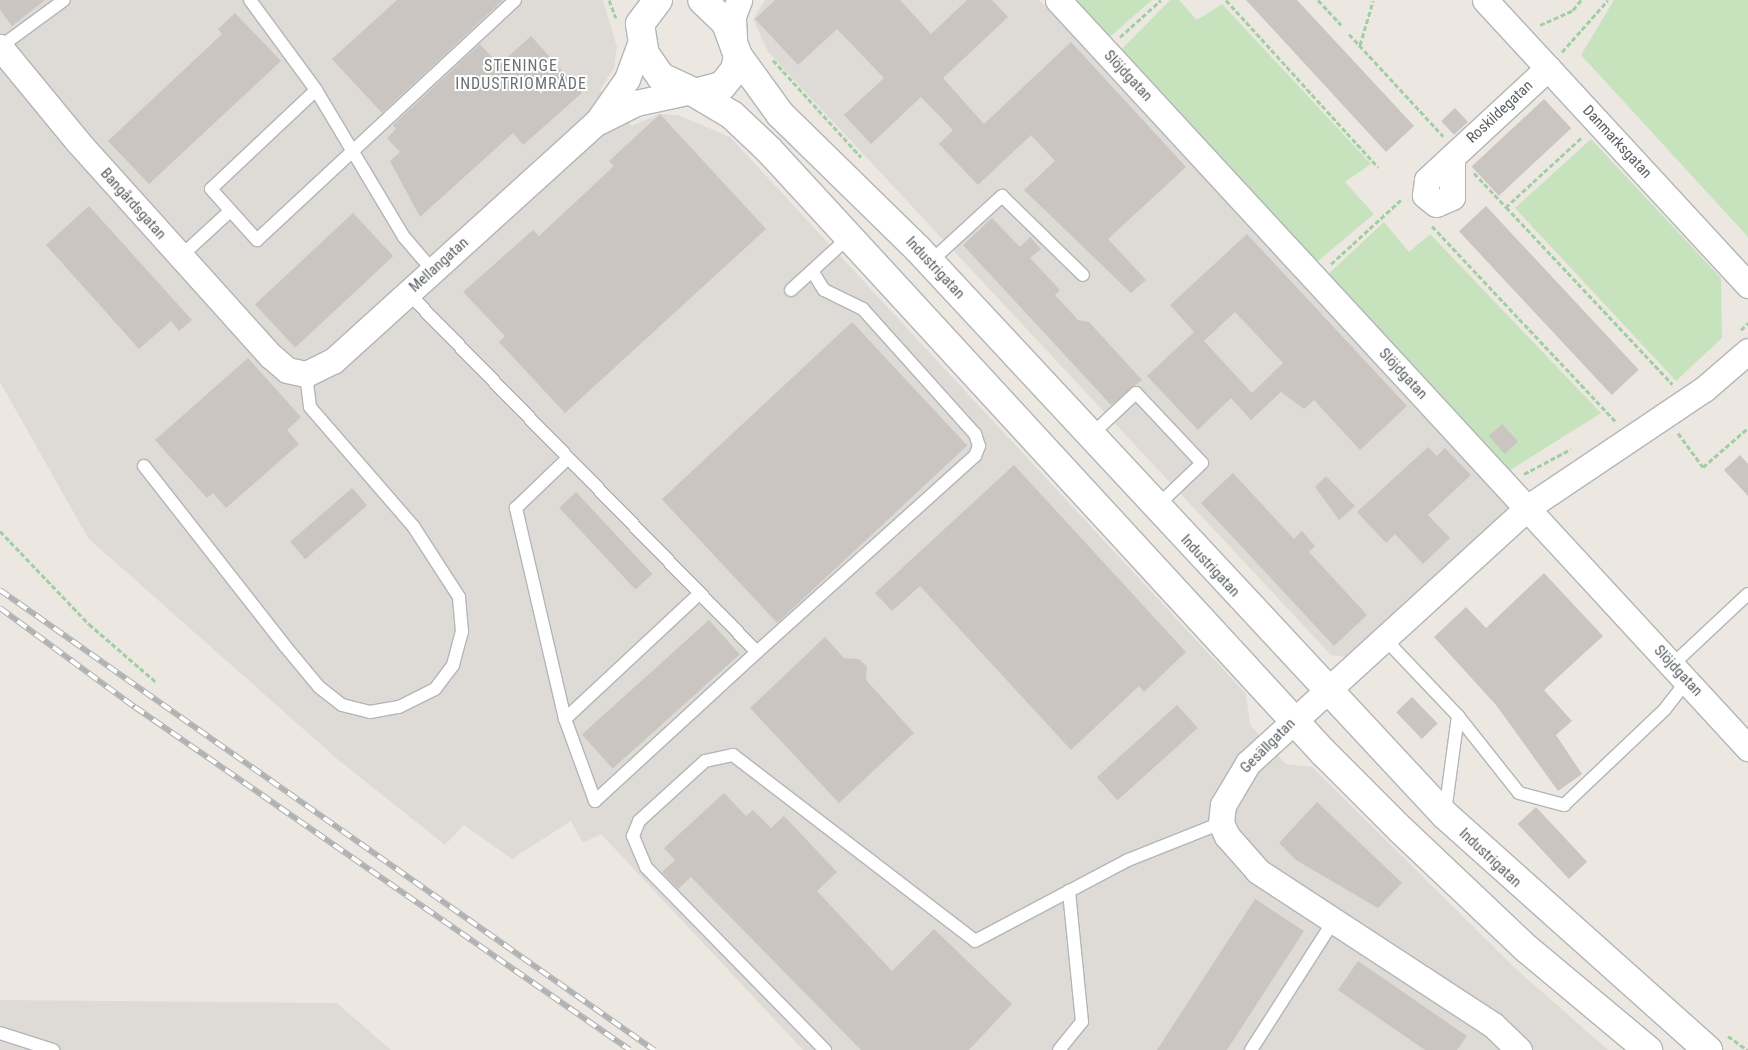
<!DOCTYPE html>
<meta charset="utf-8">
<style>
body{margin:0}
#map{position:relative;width:1748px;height:1050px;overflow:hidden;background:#ece8e1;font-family:"Roboto Condensed",sans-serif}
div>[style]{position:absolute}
.industrial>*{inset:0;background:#dedad6}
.green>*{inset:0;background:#c6e3be}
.building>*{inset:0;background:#cac5c1;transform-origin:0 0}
.path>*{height:3px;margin-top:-1.5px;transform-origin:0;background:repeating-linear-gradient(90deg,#9fcfa2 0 5px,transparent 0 7.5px)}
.roads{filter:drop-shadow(1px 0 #b2b6b9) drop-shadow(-1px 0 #b2b6b9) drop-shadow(0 1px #b2b6b9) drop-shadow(0 -1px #b2b6b9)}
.service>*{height:12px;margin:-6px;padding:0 6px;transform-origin:6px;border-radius:6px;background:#fff}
.minor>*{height:25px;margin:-12.5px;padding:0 12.5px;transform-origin:12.5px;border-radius:12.5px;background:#fff}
.secondary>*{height:28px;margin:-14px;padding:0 14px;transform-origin:14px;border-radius:14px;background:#fff}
.rail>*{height:5.5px;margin-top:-2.75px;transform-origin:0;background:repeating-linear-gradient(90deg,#fff 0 11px,#b0b1b2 0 22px);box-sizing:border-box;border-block:1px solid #b0b1b2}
span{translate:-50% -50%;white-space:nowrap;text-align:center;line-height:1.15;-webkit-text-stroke:4px #fff;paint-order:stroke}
.street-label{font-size:15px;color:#5a5f62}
.neighbourhood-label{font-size:16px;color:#6b7174;letter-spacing:1px}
</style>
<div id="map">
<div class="industrial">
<div style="clip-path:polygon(0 0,603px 0,617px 47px,614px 68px,600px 90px,632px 126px,659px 114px,678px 115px,730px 137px,1246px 694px,1250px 725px,1286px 764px,1312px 767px,1515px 968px,1608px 1050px,803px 1050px,601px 834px,583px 843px,571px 821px,512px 859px,464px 825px,445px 845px,337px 759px,88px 538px,0 382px)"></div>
<div style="clip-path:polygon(765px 0,1039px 0,1513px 508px,1348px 657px,1331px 655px,768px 52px,753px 19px)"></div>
<div style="clip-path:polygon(0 1000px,337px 1003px,391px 1050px,0 1050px)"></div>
</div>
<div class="green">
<div style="clip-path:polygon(1065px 0,1152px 0,1104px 42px)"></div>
<div style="clip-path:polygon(1170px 0,1179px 0,1197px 20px,1222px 4px,1371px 164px,1345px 182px,1374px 214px,1312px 266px,1119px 52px)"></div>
<div style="clip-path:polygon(1614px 0,1748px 0,1748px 237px,1581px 55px)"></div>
<div style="clip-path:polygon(1591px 139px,1721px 278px,1722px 338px,1676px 381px,1515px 208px)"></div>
<div style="clip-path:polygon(1384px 222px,1409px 252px,1430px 234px,1601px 413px,1504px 474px,1323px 279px)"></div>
</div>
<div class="building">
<div style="clip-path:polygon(0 0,45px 0,12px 26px,0 10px)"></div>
<div style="clip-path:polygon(397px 0,503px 0,382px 113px,332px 59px)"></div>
<div style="clip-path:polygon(775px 0,900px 0,931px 34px,967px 0,992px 0,1008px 17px,943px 78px,984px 124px,1071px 42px,1186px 167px,1108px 239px,1146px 280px,1131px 293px,1024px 190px,1055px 161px,1031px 135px,978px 185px,939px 144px,953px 130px,921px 97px,871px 144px,844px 115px,884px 78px,837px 29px,798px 65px,755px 19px)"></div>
<div style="clip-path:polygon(1246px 0,1297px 0,1414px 126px,1386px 152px)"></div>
<div style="clip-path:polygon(235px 13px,281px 61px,149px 184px,108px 141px,222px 34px,218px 29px)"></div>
<div style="clip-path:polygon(531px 36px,582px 93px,523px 145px,513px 133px,420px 217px,390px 161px,400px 152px,387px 138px,396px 129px,393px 125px,480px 44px,499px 65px)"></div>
<div style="left:1544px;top:99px;width:40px;height:99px;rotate:47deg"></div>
<div style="left:1455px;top:108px;width:19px;height:19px;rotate:47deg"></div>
<div style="clip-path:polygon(660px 114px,766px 229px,565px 413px,499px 342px,505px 336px,463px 292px,533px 230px,539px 236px,614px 166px,609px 161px)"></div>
<div style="clip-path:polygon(89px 206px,192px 320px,179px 331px,171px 321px,139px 349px,46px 245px)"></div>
<div style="left:1486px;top:206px;width:224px;height:37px;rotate:47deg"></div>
<div style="left:353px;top:213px;width:59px;height:134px;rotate:47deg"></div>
<div style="clip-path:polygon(992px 218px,1020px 247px,1030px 237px,1041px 249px,1030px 258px,1060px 290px,1055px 295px,1078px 320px,1089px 322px,1142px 380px,1111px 405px,963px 245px)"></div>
<div style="clip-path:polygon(evenodd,1247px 234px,1407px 406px,1360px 450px,1314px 400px,1304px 409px,1281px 392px,1251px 420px,1231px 398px,1198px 430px,1147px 376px,1194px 332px,1170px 305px,1247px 234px,1235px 312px,1283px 363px,1252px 393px,1204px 341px,1235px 312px)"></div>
<div style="left:852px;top:322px;width:169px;height:260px;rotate:47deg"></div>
<div style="clip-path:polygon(248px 358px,301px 417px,287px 430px,299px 444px,226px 508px,213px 493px,207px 498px,155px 440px)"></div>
<div style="left:1502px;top:424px;width:24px;height:18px;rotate:48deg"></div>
<div style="clip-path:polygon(1428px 447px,1437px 456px,1445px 448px,1471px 475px,1428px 515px,1450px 538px,1423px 564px,1395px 534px,1386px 543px,1357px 512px)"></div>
<div style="clip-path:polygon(1740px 455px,1748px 464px,1748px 496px,1724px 470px)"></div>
<div style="clip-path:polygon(1014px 465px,1186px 652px,1144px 692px,1139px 686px,1071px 750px,920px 586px,892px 611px,875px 593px)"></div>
<div style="clip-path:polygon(1233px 473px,1294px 539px,1302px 531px,1315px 546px,1309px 552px,1367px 615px,1334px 646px,1201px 503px)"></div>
<div style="clip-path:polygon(1326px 476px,1355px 506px,1339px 520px,1315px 487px)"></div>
<div style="left:352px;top:488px;width:23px;height:82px;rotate:49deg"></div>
<div style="left:576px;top:492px;width:112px;height:23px;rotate:47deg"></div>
<div style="clip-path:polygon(1544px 573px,1603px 636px,1544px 690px,1572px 721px,1556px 735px,1582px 774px,1558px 791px,1496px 705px,1434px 637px,1466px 607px,1486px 628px)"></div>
<div style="left:709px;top:620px;width:46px;height:171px;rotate:48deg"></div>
<div style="clip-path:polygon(825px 637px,844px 658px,859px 659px,867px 667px,866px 680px,914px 733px,839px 803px,750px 708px)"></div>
<div style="left:1412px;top:697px;width:37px;height:22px;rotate:46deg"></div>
<div style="left:1177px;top:705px;width:31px;height:108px;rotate:48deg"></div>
<div style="clip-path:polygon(724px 793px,746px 816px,753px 810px,771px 828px,784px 816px,837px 872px,817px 891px,892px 971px,934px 929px,1012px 1004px,969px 1050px,861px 1050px,691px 877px,678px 889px,662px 872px,675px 860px,664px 848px)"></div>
<div style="clip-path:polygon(1317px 802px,1402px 883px,1378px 908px,1296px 860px,1279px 843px)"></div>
<div style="left:1536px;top:807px;width:75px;height:25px;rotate:47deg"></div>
<div style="clip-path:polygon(1255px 899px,1304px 931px,1227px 1050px,1157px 1050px)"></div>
<div style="clip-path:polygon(1358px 961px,1467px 1036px,1457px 1050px,1425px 1050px,1338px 990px)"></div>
</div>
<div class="path">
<div style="left:609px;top:0;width:19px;rotate:69deg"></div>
<div style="left:1226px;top:0;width:226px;rotate:47.7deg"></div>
<div style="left:1318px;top:0;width:34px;rotate:47deg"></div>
<div style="left:1540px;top:25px;width:36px;rotate:-24deg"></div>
<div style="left:1573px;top:10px;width:13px;rotate:-51deg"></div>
<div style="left:1349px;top:34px;width:139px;rotate:47.3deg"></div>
<div style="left:1120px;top:37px;width:55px;rotate:-42.1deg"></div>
<div style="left:1360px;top:45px;width:46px;rotate:-73.5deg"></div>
<div style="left:1562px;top:52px;width:69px;rotate:-48.5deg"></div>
<div style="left:773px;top:60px;width:131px;rotate:47.8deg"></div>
<div style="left:1581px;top:138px;width:102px;rotate:137.4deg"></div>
<div style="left:1506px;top:207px;width:243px;rotate:46.8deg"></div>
<div style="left:1474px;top:173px;width:47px;rotate:46.7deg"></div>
<div style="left:1432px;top:226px;width:269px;rotate:46.8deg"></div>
<div style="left:1331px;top:264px;width:96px;rotate:-42.5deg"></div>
<div style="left:1741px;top:330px;width:10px;rotate:-45deg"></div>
<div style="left:1678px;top:433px;width:42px;rotate:53.7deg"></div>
<div style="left:1703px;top:467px;width:60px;rotate:-40.9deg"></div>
<div style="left:1524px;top:474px;width:53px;rotate:-28deg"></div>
<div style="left:0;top:531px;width:129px;rotate:46.3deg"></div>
<div style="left:89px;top:624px;width:90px;rotate:40.9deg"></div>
<div style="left:1728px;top:1036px;width:24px;rotate:36deg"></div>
</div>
<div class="roads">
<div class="service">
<div style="left:250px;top:0;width:112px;rotate:53.7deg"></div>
<div style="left:316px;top:90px;width:171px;rotate:59.1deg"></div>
<div style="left:404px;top:237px;width:45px;rotate:49.5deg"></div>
<div style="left:0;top:47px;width:79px;rotate:-36.3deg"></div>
<div style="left:316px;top:90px;width:144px;rotate:136.7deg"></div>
<div style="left:211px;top:189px;width:69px;rotate:48deg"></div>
<div style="left:257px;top:240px;width:352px;rotate:-42.9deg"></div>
<div style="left:180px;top:257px;width:68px;rotate:-42.6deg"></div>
<div style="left:930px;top:262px;width:98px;rotate:-42.5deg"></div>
<div style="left:1002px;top:196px;width:113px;rotate:44.3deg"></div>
<div style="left:791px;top:290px;width:79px;rotate:-42.4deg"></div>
<div style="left:408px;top:293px;width:501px;rotate:45.81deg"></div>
<div style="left:757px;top:652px;width:220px;rotate:137.4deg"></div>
<div style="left:595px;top:801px;width:87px;rotate:-110.1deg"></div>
<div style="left:565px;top:719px;width:217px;rotate:-103.1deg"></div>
<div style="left:516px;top:508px;width:72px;rotate:-43.9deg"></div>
<div style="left:1090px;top:436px;width:63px;rotate:-43.1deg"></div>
<div style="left:1136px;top:393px;width:96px;rotate:46.7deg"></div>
<div style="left:1202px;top:463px;width:64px;rotate:136.3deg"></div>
<div style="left:144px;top:466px;width:229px;rotate:51.9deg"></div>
<div style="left:285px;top:646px;width:53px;rotate:50.3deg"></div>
<div style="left:319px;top:687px;width:29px;rotate:38deg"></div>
<div style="left:342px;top:705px;width:29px;rotate:14deg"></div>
<div style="left:370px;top:712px;width:29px;rotate:-10deg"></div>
<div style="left:399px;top:707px;width:40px;rotate:-26.6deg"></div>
<div style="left:435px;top:689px;width:30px;rotate:-53deg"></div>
<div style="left:453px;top:665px;width:34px;rotate:-75deg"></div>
<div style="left:462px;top:632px;width:35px;rotate:-95deg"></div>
<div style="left:459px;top:597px;width:85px;rotate:-122.9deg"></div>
<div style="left:413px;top:526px;width:157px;rotate:-130.9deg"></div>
<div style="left:310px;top:407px;width:33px;rotate:-97deg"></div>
<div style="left:1384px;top:638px;width:108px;rotate:46.5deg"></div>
<div style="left:1458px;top:716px;width:98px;rotate:51.6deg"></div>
<div style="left:1519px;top:793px;width:47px;rotate:14.9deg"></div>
<div style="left:1564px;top:805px;width:139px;rotate:-43.5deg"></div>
<div style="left:1665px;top:709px;width:36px;rotate:-52deg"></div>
<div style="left:757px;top:652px;width:293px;rotate:-42deg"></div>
<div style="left:975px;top:456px;width:11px;rotate:-68deg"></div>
<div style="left:979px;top:446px;width:13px;rotate:-108deg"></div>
<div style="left:975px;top:434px;width:168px;rotate:-131.9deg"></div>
<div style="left:863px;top:309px;width:43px;rotate:-154deg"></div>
<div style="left:824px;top:290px;width:22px;rotate:-122deg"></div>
<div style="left:1672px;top:665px;width:104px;rotate:-43.1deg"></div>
<div style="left:565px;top:719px;width:183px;rotate:-43deg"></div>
<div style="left:1445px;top:812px;width:97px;rotate:-82.3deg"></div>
<div style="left:0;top:1033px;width:56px;rotate:17.8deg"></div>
<div style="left:825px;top:1050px;width:256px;rotate:-134.4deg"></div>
<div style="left:646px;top:867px;width:34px;rotate:-113deg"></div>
<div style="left:633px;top:836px;width:16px;rotate:-68deg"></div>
<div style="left:639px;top:821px;width:89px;rotate:-42.3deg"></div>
<div style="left:705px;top:761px;width:29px;rotate:-12deg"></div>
<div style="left:733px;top:755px;width:305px;rotate:37.5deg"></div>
<div style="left:975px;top:941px;width:173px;rotate:-27.9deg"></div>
<div style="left:1128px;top:860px;width:100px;rotate:-21.7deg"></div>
<div style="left:1059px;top:1050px;width:36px;rotate:-51deg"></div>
<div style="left:1082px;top:1022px;width:132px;rotate:-95.7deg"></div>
<div style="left:1251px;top:1050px;width:154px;rotate:-57.4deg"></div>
</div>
<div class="minor">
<div style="left:1058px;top:0;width:1018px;rotate:47.31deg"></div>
<div style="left:1485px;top:0;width:388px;rotate:47.3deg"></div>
<div style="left:734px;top:38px;width:22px;rotate:-93deg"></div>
<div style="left:733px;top:16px;width:17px;rotate:-69deg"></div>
<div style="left:0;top:47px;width:123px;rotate:50.6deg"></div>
<div style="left:78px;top:142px;width:288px;rotate:48deg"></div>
<div style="left:271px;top:356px;width:21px;rotate:41deg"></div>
<div style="left:287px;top:370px;width:19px;rotate:12deg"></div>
<div style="left:306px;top:374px;width:30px;rotate:-26deg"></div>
<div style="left:333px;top:361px;width:356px;rotate:-42.2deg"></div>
<div style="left:597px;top:122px;width:52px;rotate:-55.1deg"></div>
<div style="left:627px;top:79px;width:40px;rotate:-69.8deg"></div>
<div style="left:600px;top:121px;width:40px;rotate:-26.6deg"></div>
<div style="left:636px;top:103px;width:52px;rotate:-12.2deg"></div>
<div style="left:1452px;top:157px;width:40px;rotate:90deg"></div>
<div style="left:1452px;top:197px;width:17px;rotate:156deg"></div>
<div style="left:1436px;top:204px;width:14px;rotate:-141deg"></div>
<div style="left:1425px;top:195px;width:15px;rotate:-82deg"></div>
<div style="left:1427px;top:180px;width:165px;rotate:-42.8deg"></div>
<div style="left:1519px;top:1050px;width:36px;rotate:-136deg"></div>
<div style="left:1493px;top:1025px;width:281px;rotate:-146.8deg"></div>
<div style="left:1258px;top:871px;width:47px;rotate:-131.5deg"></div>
<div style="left:1227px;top:836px;width:14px;rotate:-115deg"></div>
<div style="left:1221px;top:823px;width:18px;rotate:-84deg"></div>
<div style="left:1223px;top:805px;width:49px;rotate:-59.2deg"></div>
<div style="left:1248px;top:763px;width:378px;rotate:-42.4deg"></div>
<div style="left:1527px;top:508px;width:213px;rotate:-33.9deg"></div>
<div style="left:1704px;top:389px;width:58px;rotate:-40.8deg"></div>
</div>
<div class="secondary">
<div style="left:658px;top:0;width:30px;rotate:127deg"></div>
<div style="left:640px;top:24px;width:30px;rotate:81deg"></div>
<div style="left:645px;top:54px;width:28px;rotate:55deg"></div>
<div style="left:661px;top:77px;width:38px;rotate:25deg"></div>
<div style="left:695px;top:93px;width:28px;rotate:-15deg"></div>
<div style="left:722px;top:86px;width:21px;rotate:-51deg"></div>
<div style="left:735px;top:70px;width:14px;rotate:-78deg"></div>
<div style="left:738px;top:56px;width:35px;rotate:-110deg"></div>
<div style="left:726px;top:23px;width:33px;rotate:-136deg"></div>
<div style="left:738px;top:56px;width:72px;rotate:54.1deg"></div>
<div style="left:780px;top:114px;width:192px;rotate:44.4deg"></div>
<div style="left:917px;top:248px;width:775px;rotate:47.04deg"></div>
<div style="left:1445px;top:815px;width:353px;rotate:41.8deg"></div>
<div style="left:695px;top:93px;width:43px;rotate:30.7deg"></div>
<div style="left:732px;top:115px;width:51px;rotate:43.4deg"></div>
<div style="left:769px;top:150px;width:818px;rotate:47.38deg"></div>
<div style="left:1323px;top:752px;width:110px;rotate:45deg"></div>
<div style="left:1401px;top:830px;width:173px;rotate:43.4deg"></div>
<div style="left:1527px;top:949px;width:158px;rotate:39.9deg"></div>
</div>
</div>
<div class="rail">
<div style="left:0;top:590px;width:800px;rotate:35.12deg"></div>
<div style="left:0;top:608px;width:167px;rotate:36.3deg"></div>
<div style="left:135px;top:707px;width:602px;rotate:34.72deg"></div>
</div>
<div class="street-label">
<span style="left:1128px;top:76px;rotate:47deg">Slöjdgatan</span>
<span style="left:1500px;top:112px;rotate:-43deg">Roskildegatan</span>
<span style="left:1617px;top:142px;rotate:47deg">Danmarksgatan</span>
<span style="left:133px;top:204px;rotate:48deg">Bangårdsgatan</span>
<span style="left:439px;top:265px;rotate:-42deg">Mellangatan</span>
<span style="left:935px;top:268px;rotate:47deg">Industrigatan</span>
<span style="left:1403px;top:374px;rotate:47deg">Slöjdgatan</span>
<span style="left:1210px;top:566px;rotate:47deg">Industrigatan</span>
<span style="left:1678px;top:671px;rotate:47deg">Slöjdgatan</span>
<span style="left:1268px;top:746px;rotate:-45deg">Gesällgatan</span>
<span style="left:1490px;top:858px;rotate:43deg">Industrigatan</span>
</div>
<div class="neighbourhood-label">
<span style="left:521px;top:75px">STENINGE<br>INDUSTRIOMRÅDE</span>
</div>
</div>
